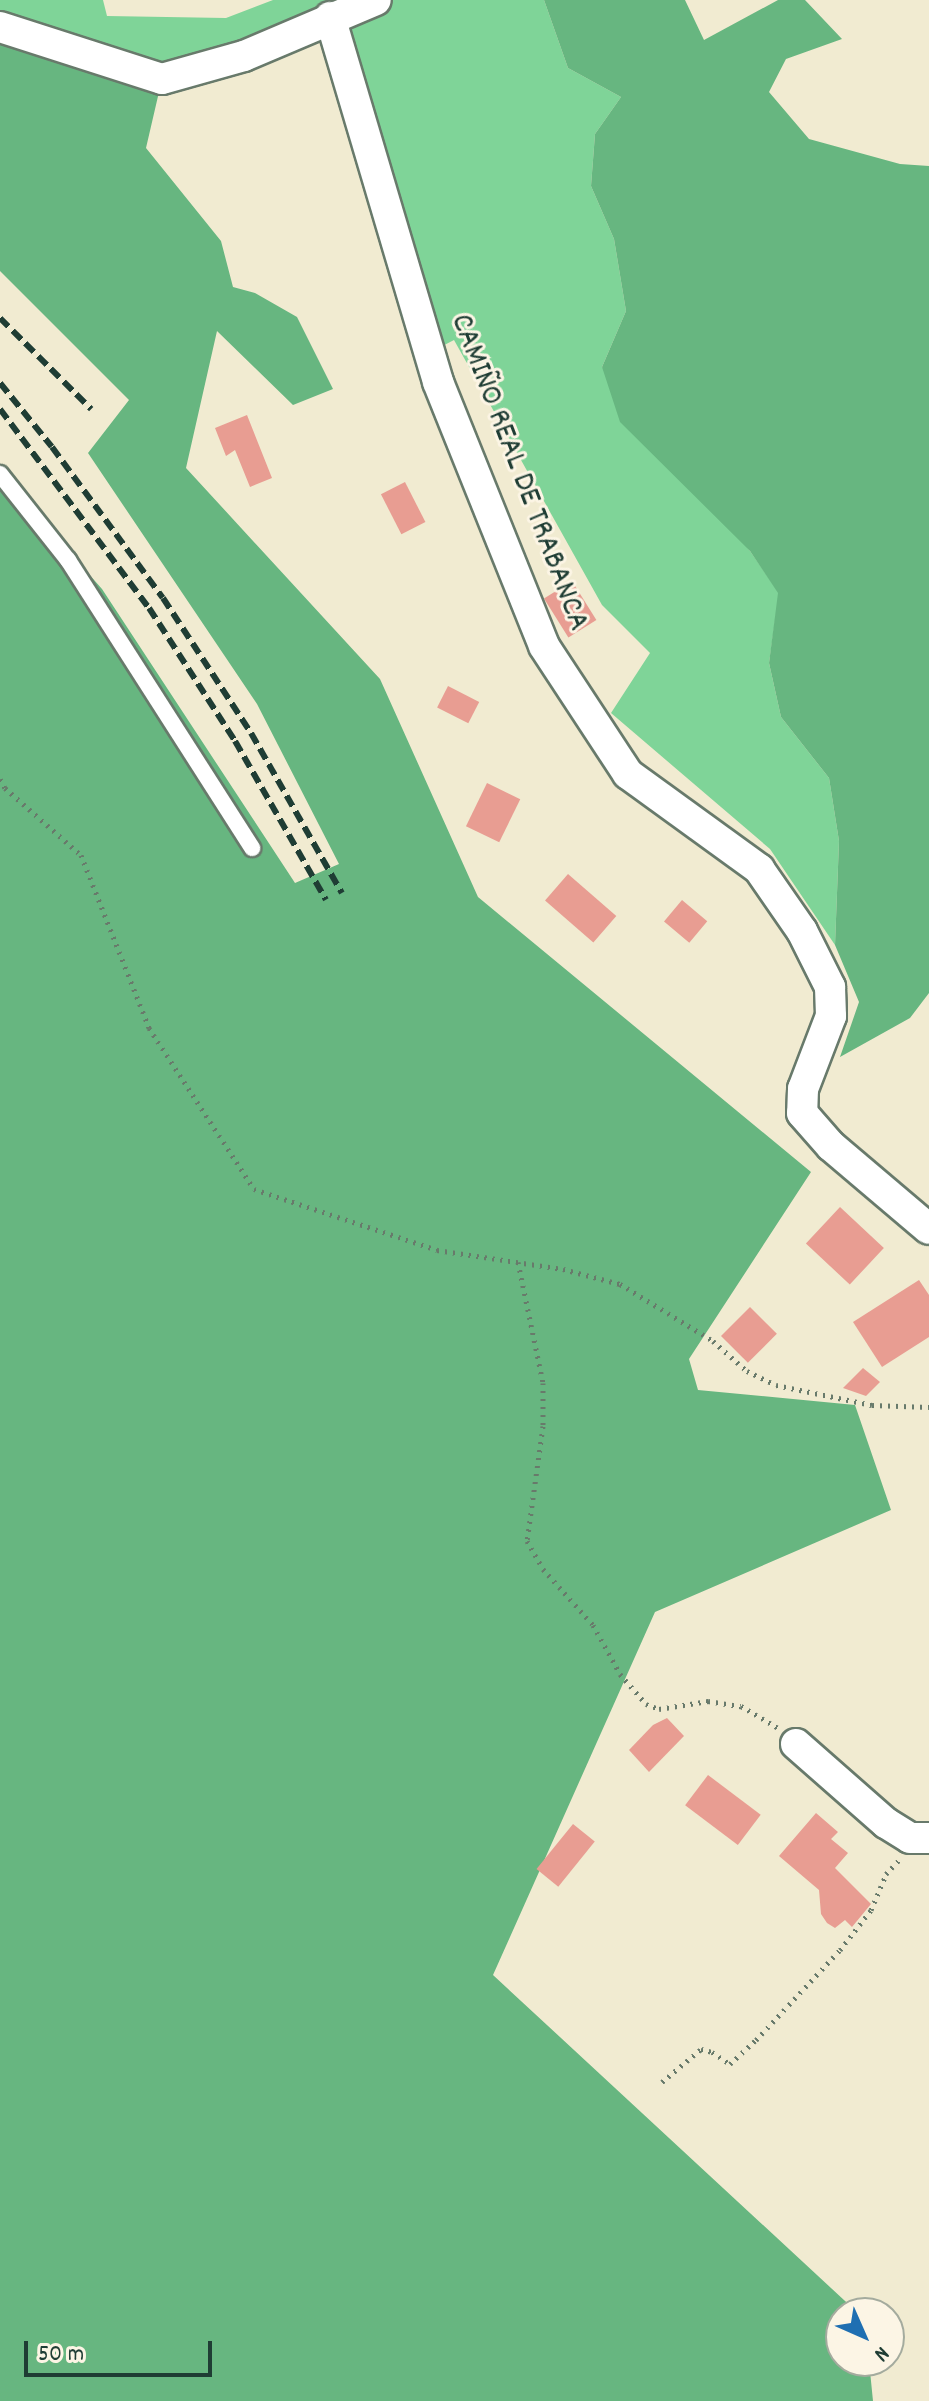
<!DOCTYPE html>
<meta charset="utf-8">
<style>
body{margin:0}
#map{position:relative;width:929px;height:2401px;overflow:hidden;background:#f1ebd1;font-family:Dekko,sans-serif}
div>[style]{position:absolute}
.green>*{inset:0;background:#7fd498}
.forest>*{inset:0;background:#67b680}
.building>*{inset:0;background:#e89d92;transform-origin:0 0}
.path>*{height:5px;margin-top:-2.5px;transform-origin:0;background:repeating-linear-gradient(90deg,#687a6b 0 2px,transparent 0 8px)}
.roads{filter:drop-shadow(2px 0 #687a6b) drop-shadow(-2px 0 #687a6b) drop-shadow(0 2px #687a6b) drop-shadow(0 -2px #687a6b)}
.lane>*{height:16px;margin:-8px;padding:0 8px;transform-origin:8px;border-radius:8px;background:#fff}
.street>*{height:30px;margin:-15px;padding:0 15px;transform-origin:15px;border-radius:15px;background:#fff}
.rail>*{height:6px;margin-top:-3px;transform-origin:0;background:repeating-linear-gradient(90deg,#1f3d34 0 12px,transparent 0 18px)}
span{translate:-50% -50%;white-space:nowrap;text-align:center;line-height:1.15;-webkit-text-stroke:6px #fcf5e5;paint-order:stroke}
.street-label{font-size:32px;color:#1f3d34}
.north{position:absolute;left:825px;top:2297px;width:80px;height:80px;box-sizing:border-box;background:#fcf5e5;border:2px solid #a4ab9e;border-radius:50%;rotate:135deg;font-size:22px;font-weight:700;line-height:32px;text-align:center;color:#1f3d34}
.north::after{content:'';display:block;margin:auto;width:28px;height:36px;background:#1f6fb2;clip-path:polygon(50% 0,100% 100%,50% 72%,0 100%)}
.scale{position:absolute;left:24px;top:2341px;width:188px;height:36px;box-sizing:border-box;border:4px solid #1f3d34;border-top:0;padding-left:10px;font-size:24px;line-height:28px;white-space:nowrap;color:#1f3d34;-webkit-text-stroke:6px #fcf5e5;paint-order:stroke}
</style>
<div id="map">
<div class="green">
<div style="clip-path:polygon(0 0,103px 0,107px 16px,226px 18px,273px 0,544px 0,568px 68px,621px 97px,595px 134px,591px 186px,614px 239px,626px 311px,602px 367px,750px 551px,779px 593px,769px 663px,781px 717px,829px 778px,839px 841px,835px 945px,770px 849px,611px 713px,650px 653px,602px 605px,454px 340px,429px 353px,330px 17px,162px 79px,0 27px)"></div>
</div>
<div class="forest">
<div style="clip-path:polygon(544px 0,685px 0,704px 40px,778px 0,805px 0,842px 39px,786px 59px,769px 92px,809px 139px,900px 164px,929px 166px,929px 993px,910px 1018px,840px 1057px,859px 1002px,835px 945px,839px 841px,829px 778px,781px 717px,769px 663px,778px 593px,750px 551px,620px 422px,602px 367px,626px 311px,614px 239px,591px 186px,595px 134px,621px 97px,568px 68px)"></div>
<div style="clip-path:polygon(0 28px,162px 79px,146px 148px,221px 241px,233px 287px,255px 293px,297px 317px,333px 389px,293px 405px,217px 331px,186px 468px,380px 679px,478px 897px,811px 1172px,689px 1359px,698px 1390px,855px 1405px,891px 1510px,655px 1612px,493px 1975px,858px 2313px,841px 2313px,841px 2361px,869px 2361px,873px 2401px,0 2401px,0 473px,102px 589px,295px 883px,339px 864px,257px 704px,88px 453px,129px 400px,0 271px)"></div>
</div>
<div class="building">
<div style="clip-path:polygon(247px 415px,272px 478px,250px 487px,235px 450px,226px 456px,215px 428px)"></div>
<div style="left:405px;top:482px;width:45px;height:27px;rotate:63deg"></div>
<div style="left:572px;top:581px;width:46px;height:33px;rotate:58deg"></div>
<div style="left:448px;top:686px;width:35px;height:24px;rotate:27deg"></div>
<div style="left:487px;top:783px;width:37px;height:48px;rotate:26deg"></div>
<div style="left:568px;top:874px;width:64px;height:35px;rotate:41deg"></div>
<div style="left:682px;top:900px;width:33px;height:28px;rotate:40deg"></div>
<div style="left:840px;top:1207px;width:60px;height:50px;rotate:43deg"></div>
<div style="clip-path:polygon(919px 1280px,929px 1295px,929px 1337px,882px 1367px,853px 1322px)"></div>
<div style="left:750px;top:1307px;width:38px;height:41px;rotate:45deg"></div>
<div style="clip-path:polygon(863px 1368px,880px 1382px,866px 1396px,843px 1388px)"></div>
<div style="clip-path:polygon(667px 1718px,684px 1736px,649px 1772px,629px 1750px,653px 1725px)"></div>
<div style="left:708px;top:1775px;width:66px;height:38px;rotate:37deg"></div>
<div style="clip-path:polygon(816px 1813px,838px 1832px,831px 1839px,848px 1853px,835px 1868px,871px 1904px,852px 1927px,845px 1920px,835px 1928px,827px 1923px,821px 1914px,819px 1890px,779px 1856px)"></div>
<div style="left:573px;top:1824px;width:28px;height:58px;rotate:39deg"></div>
</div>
<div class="path">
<div style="left:0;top:779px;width:10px;rotate:61deg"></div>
<div style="left:5px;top:788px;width:101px;rotate:41.4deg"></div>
<div style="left:81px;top:855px;width:186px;rotate:68.5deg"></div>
<div style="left:149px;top:1028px;width:192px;rotate:56.9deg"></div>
<div style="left:254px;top:1189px;width:193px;rotate:18.4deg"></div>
<div style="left:437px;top:1250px;width:127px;rotate:8.6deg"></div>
<div style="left:563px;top:1269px;width:59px;rotate:14.7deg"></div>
<div style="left:620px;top:1284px;width:109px;rotate:31.5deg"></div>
<div style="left:713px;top:1341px;width:45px;rotate:41.4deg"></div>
<div style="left:747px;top:1371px;width:32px;rotate:26deg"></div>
<div style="left:776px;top:1385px;width:98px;rotate:11.8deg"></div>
<div style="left:872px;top:1405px;width:57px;rotate:2deg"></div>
<div style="left:518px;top:1262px;width:124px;rotate:78.3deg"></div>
<div style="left:543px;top:1383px;width:43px;rotate:90deg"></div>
<div style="left:543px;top:1426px;width:116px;rotate:97.9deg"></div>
<div style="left:527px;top:1541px;width:32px;rotate:60deg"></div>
<div style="left:543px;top:1569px;width:75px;rotate:48.2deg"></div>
<div style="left:593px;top:1625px;width:56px;rotate:61.1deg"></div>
<div style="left:620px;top:1674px;width:40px;rotate:49deg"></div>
<div style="left:646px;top:1704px;width:14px;rotate:21deg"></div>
<div style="left:659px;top:1709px;width:50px;rotate:-9.3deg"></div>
<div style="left:708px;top:1701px;width:33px;rotate:9deg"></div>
<div style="left:741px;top:1706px;width:43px;rotate:30.7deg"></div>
<div style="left:662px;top:2082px;width:51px;rotate:-40.2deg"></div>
<div style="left:701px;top:2049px;width:11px;rotate:15deg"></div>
<div style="left:712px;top:2052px;width:22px;rotate:34deg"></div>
<div style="left:730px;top:2064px;width:35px;rotate:-43deg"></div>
<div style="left:756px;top:2040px;width:123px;rotate:-47deg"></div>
<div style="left:840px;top:1950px;width:51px;rotate:-52.2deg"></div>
<div style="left:871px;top:1910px;width:39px;rotate:-67deg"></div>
<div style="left:886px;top:1874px;width:21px;rotate:-47deg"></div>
</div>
<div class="roads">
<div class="lane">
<div style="left:0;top:474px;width:110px;rotate:51.7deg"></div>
<div style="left:68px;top:560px;width:342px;rotate:57.4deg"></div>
</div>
<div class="street">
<div style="left:330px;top:17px;width:381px;rotate:73.5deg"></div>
<div style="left:438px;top:382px;width:284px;rotate:68.1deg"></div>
<div style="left:544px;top:646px;width:153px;rotate:56.7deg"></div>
<div style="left:628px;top:774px;width:162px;rotate:35.9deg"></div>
<div style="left:759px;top:869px;width:75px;rotate:55.3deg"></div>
<div style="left:802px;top:931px;width:63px;rotate:63.4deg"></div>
<div style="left:830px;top:987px;width:29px;rotate:88deg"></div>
<div style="left:831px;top:1016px;width:78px;rotate:111deg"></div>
<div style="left:803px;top:1089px;width:24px;rotate:92deg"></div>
<div style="left:802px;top:1113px;width:44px;rotate:48.7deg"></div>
<div style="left:831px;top:1146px;width:128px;rotate:40.3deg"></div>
<div style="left:0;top:27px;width:170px;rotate:17.8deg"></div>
<div style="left:162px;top:79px;width:85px;rotate:-15.7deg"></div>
<div style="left:244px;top:56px;width:143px;rotate:-23deg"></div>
<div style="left:796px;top:1744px;width:120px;rotate:41.3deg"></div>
<div style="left:886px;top:1823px;width:28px;rotate:32deg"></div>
<div style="left:910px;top:1838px;width:19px"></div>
</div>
</div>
<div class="rail">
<div style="left:0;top:318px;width:129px;rotate:45deg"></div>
<div style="left:0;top:383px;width:82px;rotate:50.9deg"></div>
<div style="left:52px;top:447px;width:187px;rotate:53.7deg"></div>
<div style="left:163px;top:598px;width:161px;rotate:56.9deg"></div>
<div style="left:251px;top:733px;width:184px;rotate:60.4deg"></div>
<div style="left:0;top:409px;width:249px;rotate:53.2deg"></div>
<div style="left:149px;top:608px;width:158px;rotate:57.1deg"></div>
<div style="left:235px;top:741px;width:183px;rotate:60.2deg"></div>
</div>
<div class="street-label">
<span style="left:518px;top:473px;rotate:69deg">CAMIÑO REAL DE TRABANCA</span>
</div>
<div class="north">N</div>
<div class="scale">50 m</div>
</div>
